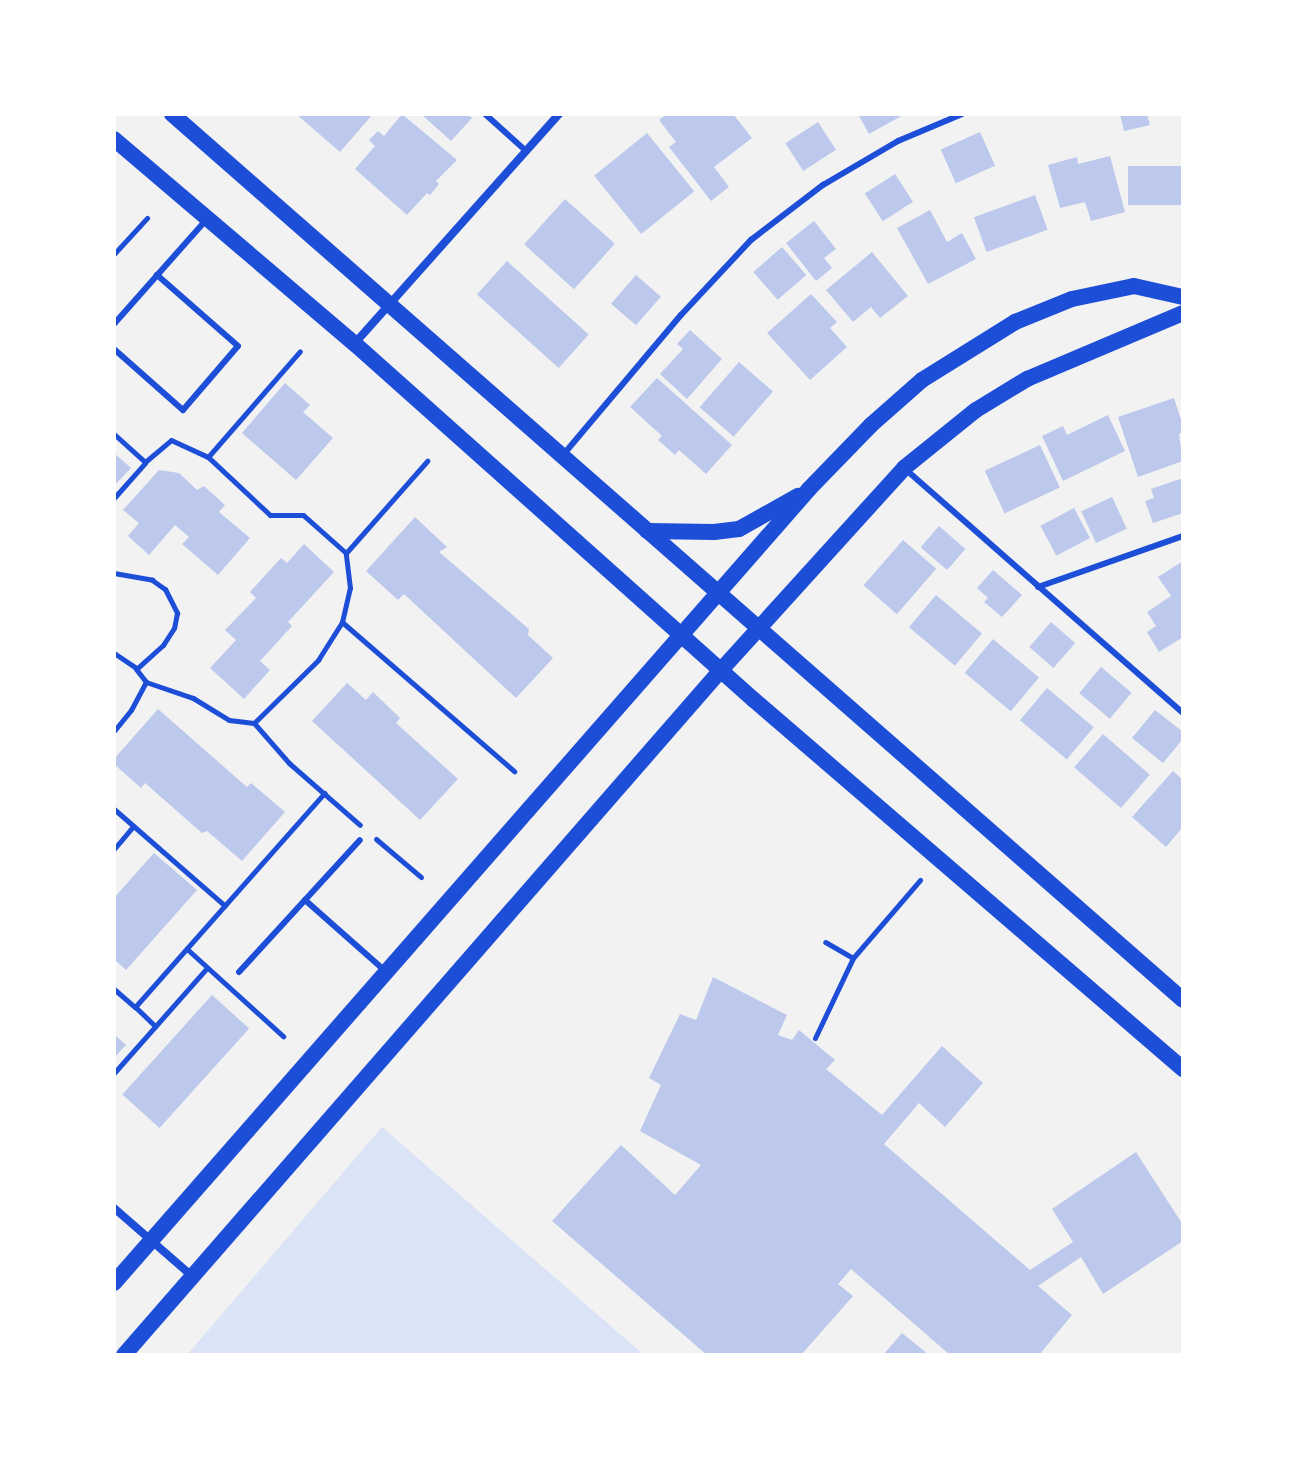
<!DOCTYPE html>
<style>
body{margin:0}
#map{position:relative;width:1297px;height:1469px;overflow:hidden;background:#f2f2f2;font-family:"Public Sans",sans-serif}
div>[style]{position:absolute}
.green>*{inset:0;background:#dbe4f7}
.building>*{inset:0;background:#bdc9ec;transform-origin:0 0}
.path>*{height:5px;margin:-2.5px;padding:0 2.5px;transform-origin:2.5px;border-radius:2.5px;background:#1d4ed8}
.service>*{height:6px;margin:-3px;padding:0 3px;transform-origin:3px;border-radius:3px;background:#1d4ed8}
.minor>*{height:8px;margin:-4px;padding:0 4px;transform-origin:4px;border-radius:4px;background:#1d4ed8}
.secondary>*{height:16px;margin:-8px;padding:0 8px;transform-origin:8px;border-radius:8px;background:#1d4ed8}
span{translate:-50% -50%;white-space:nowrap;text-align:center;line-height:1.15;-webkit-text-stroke:6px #fff;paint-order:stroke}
.frame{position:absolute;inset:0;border:116px solid #fff;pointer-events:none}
</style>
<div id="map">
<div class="green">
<div style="clip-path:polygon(382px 1127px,644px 1355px,187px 1355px)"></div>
</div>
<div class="building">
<div style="clip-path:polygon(296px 114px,373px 114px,340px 152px)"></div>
<div style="clip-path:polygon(402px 114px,457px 160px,436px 181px,439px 184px,430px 195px,427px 193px,407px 215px,355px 169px,375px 146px,369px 140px,378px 131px,384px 136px)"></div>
<div style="clip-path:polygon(421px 114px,467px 114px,472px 118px,451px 141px)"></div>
<div style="clip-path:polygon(667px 114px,733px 114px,752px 138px,714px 167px,729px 187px,711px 201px,669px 147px,676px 142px,659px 120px)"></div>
<div style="clip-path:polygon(858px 114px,905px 114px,869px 134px)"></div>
<div style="clip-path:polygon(1120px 114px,1147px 114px,1150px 125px,1124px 131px)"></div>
<div style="left:818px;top:122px;width:33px;height:39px;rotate:57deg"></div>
<div style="left:980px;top:132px;width:37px;height:43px;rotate:66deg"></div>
<div style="left:647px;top:133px;width:75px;height:68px;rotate:51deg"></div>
<div style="clip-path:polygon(1110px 156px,1125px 212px,1091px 221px,1085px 202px,1060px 208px,1048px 165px,1077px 157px,1078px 164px)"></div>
<div style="left:1183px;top:166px;width:39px;height:55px;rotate:90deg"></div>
<div style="left:895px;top:174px;width:33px;height:36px;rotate:57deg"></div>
<div style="left:1035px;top:195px;width:37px;height:65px;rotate:70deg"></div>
<div style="left:565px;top:199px;width:67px;height:61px;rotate:42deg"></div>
<div style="clip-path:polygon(930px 210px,947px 242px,962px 233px,976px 259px,928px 284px,897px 228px)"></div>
<div style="clip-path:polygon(814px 221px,836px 249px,824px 258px,832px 268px,816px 281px,786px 243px)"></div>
<div style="left:782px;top:247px;width:37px;height:38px;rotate:49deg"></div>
<div style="clip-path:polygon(872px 252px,908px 296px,880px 318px,871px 307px,853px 322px,826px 290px)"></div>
<div style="left:507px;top:261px;width:110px;height:45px;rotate:42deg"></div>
<div style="left:636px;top:275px;width:33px;height:38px;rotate:41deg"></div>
<div style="clip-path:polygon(811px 294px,837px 322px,830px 328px,847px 347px,810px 380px,767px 333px)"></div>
<div style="clip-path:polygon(690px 330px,722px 359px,687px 399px,660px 374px,683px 349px,677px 344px)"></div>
<div style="left:739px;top:362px;width:45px;height:60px;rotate:41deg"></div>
<div style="clip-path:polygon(657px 378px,732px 445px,706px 474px,679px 450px,675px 455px,658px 440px,662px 436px,630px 407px)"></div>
<div style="clip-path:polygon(285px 383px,310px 405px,303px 412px,333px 438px,296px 480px,242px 433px)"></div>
<div style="clip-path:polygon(1174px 398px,1183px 426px,1183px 432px,1179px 434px,1183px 461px,1138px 477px,1118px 417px)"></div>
<div style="clip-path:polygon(1108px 415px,1125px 451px,1063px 481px,1042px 436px,1063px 426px,1067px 435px)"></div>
<div style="left:1040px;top:445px;width:47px;height:61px;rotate:65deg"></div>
<div style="clip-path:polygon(114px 453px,131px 468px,114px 486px)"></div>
<div style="clip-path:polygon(159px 470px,179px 473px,197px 490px,204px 486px,225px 505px,219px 512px,250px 538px,218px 575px,182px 544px,189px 537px,175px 525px,149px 555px,128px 536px,139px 523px,123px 510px)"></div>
<div style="clip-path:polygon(1183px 478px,1183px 513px,1153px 523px,1145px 501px,1154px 498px,1151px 489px)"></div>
<div style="left:1112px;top:497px;width:35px;height:34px;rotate:65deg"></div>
<div style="left:1074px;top:508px;width:34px;height:38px;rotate:62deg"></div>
<div style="clip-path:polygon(415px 517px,447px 547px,439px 552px,529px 629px,528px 635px,553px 658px,516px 698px,404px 594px,398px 600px,366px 571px)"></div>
<div style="left:939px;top:526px;width:35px;height:28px;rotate:41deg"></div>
<div style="left:903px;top:540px;width:44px;height:60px;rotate:41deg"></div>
<div style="clip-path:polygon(304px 544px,334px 572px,288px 622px,292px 626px,260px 661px,270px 670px,244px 699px,210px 668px,236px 640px,225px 630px,256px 598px,250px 592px,281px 558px,287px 563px)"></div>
<div style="clip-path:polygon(1183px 561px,1183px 637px,1159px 652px,1147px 632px,1156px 626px,1147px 612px,1171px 596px,1158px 577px)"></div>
<div style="clip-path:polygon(993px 570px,1022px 595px,1002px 617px,984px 602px,988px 598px,977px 588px)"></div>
<div style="left:936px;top:595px;width:60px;height:42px;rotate:40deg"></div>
<div style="left:1051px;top:622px;width:32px;height:33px;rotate:41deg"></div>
<div style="left:993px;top:639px;width:60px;height:44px;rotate:40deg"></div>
<div style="left:1101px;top:667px;width:40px;height:34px;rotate:40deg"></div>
<div style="clip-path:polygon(347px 683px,366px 700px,373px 692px,400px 718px,396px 723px,458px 779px,420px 820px,312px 721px)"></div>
<div style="left:1047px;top:688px;width:61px;height:42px;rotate:40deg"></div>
<div style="clip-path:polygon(158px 709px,247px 787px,251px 783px,285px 812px,242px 861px,207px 831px,202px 833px,145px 783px,141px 788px,114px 764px,114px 759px)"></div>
<div style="clip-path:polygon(1155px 710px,1183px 732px,1183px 739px,1163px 763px,1132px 738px)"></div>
<div style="left:1103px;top:734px;width:62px;height:44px;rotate:41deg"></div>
<div style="clip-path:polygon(1173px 771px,1183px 780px,1183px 827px,1166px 847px,1132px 817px)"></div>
<div style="clip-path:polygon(154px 853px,197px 890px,126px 970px,114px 959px,114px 898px)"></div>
<div style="clip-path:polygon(713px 977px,787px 1015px,778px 1035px,792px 1040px,799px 1030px,835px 1060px,826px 1069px,882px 1115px,942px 1046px,983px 1083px,945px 1127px,919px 1103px,884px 1144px,1030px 1270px,1073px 1242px,1052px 1209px,1136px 1152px,1183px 1225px,1183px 1241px,1103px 1294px,1081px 1257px,1038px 1286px,1072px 1315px,1039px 1355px,950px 1355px,851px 1269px,838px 1284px,853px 1296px,801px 1355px,707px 1355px,552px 1221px,621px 1145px,675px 1195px,701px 1165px,640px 1131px,661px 1085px,649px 1078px,680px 1014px,696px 1020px)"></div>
<div style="left:212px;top:995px;width:50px;height:134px;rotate:42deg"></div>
<div style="clip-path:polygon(114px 1034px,126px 1045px,114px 1058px)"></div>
<div style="clip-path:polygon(902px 1333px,929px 1355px,883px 1355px)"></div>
</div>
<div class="path">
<div style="left:114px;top:254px;width:49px;rotate:-47.5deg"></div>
<div style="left:114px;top:434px;width:42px;rotate:42.1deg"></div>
<div style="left:145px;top:462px;width:34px;rotate:-40deg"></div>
<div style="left:171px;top:440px;width:41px;rotate:24.7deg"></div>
<div style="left:114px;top:498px;width:47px;rotate:-48.5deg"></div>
<div style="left:346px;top:553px;width:123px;rotate:-48.6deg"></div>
<div style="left:114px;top:573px;width:39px;rotate:10deg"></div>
<div style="left:152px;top:580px;width:16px;rotate:35deg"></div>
<div style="left:165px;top:589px;width:27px;rotate:63deg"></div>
<div style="left:177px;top:613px;width:15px;rotate:101deg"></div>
<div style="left:174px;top:628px;width:20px;rotate:123deg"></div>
<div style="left:163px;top:645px;width:36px;rotate:138deg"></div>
<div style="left:136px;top:669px;width:16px;rotate:52deg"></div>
<div style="left:342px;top:622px;width:228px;rotate:40.9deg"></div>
<div style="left:114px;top:653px;width:27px;rotate:34deg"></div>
<div style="left:254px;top:723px;width:90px;rotate:-44.5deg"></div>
<div style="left:318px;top:660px;width:45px;rotate:-57.7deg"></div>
<div style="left:342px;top:622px;width:35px;rotate:-77deg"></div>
<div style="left:350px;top:588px;width:35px;rotate:-97deg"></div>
<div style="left:346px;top:553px;width:57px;rotate:-138.5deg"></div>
<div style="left:303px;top:515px;width:33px;rotate:180deg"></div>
<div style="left:270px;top:515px;width:85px;rotate:-136.9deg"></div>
<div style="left:208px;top:457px;width:140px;rotate:-49deg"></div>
<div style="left:114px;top:731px;width:27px;rotate:-51deg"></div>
<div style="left:131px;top:710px;width:32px;rotate:-62deg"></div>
<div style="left:146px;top:682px;width:50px;rotate:18.8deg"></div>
<div style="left:193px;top:698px;width:42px;rotate:31.4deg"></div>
<div style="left:229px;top:720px;width:25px;rotate:7deg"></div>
<div style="left:254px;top:723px;width:53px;rotate:48.8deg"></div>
<div style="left:289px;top:763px;width:94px;rotate:41.1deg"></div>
<div style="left:114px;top:809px;width:147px;rotate:41.1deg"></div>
<div style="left:376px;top:839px;width:59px;rotate:40.2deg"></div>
<div style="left:114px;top:849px;width:30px;rotate:-50deg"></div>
<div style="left:187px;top:949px;width:130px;rotate:42.2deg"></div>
<div style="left:853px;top:958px;width:103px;rotate:-49.3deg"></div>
<div style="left:114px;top:989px;width:28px;rotate:41deg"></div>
<div style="left:155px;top:1026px;width:28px;rotate:-136deg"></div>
<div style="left:135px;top:1007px;width:286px;rotate:-48.5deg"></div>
<div style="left:815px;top:1038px;width:89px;rotate:-64.6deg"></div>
<div style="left:853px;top:958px;width:32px;rotate:-150deg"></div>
<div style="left:114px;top:1073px;width:140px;rotate:-48.5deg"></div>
</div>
<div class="service">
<div style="left:485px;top:114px;width:54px;rotate:42deg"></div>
<div style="left:114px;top:324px;width:140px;rotate:-48.5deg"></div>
<div style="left:114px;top:349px;width:92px;rotate:41.5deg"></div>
<div style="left:183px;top:410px;width:84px;rotate:-49.3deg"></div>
<div style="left:238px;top:346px;width:108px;rotate:-138.8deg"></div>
<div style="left:563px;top:455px;width:183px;rotate:-49.9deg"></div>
<div style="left:681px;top:315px;width:103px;rotate:-47deg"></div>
<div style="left:751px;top:240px;width:91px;rotate:-37.4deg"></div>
<div style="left:823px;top:185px;width:87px;rotate:-30.4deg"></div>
<div style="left:898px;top:141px;width:69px;rotate:-22.9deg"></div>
<div style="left:904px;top:468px;width:371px;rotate:41.3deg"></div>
<div style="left:1038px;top:587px;width:154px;rotate:-19.4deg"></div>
<div style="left:305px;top:900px;width:81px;rotate:-47.5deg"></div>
<div style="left:239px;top:972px;width:98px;rotate:-47.5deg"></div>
<div style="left:305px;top:900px;width:106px;rotate:41.5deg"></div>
</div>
<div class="minor">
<div style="left:355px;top:343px;width:307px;rotate:-48.3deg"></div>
<div style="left:114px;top:1208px;width:105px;rotate:41.1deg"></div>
</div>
<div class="secondary">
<div style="left:172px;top:114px;width:1344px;rotate:41.23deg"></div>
<div style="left:114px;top:139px;width:316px;rotate:40.4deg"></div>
<div style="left:355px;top:344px;width:535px;rotate:41.74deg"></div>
<div style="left:754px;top:700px;width:566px;rotate:40.7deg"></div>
<div style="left:647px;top:531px;width:67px;rotate:0.9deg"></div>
<div style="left:714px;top:532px;width:25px;rotate:-7deg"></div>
<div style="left:739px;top:529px;width:68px;rotate:-29.2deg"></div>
<div style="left:114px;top:1283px;width:1055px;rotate:-48.8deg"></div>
<div style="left:809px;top:489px;width:89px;rotate:-45.9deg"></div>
<div style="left:871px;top:425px;width:68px;rotate:-41.4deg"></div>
<div style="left:922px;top:380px;width:110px;rotate:-31.9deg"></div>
<div style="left:1015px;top:322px;width:61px;rotate:-22deg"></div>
<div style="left:1072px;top:299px;width:63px;rotate:-11.8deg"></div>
<div style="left:1134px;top:286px;width:50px;rotate:12.7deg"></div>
<div style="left:124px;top:1355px;width:909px;rotate:-48.93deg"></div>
<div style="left:721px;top:670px;width:273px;rotate:-47.8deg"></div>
<div style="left:904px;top:468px;width:92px;rotate:-38.9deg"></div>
<div style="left:976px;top:410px;width:60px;rotate:-31.3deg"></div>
<div style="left:1027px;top:379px;width:169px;rotate:-22.9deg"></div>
</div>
<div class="frame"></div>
</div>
